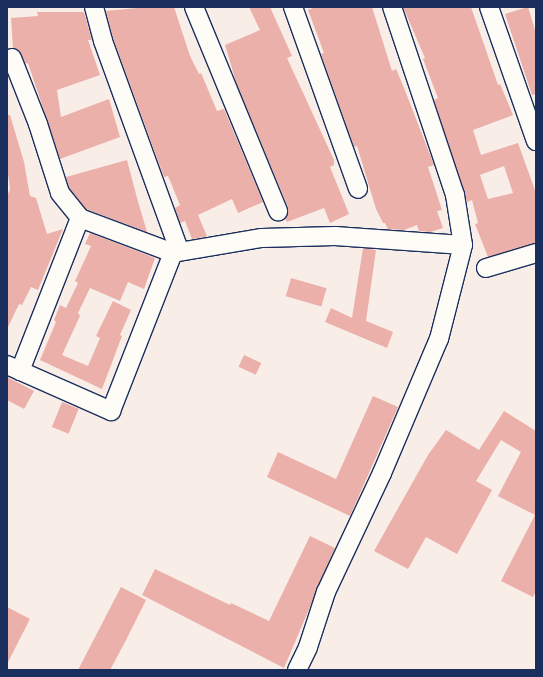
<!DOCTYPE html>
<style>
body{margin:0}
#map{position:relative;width:543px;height:677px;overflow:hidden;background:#f9ede7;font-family:"Playpen Sans",sans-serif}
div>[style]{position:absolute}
.building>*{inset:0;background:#ebb0a9;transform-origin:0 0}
.roads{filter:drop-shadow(1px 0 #1b2f5e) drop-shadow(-1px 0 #1b2f5e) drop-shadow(0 1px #1b2f5e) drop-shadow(0 -1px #1b2f5e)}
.minor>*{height:18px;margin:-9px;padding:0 9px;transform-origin:9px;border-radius:9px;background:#fdfcf7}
span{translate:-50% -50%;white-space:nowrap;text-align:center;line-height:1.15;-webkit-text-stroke:3px #fdfcf7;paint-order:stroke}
.frame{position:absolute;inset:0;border:8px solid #1b2f5e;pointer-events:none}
</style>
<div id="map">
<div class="building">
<div style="clip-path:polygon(148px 7px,174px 7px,190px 56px,199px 74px,201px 73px,217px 111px,224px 109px,263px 202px,238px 213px,232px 199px,198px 215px,207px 236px,204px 237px,192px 239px,185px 221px,180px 223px,175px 208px,180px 205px,168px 176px,164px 177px,113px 38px,106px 11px)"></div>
<div style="clip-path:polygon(249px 7px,270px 7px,292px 56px,287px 58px,334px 160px,334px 165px,330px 167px,349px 214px,330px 223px,324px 208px,287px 222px,285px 218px,288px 207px,237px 85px,225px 45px,260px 30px)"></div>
<div style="clip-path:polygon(316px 7px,372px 7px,392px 71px,396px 69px,404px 88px,434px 165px,428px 167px,442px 210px,437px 211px,443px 228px,430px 232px,419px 231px,417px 225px,404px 230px,388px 229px,385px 223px,383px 223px,376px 209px,357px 146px,354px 147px,321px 54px,324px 53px,308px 10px)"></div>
<div style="clip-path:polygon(evenodd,403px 7px,471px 7px,498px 85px,500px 84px,513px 115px,473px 130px,481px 155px,518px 143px,536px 193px,536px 243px,488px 257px,475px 224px,478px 223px,472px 200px,467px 202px,434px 100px,438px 98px,423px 59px,425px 58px,403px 7px,504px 166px,513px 193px,488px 199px,480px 175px,504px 166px)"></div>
<div style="clip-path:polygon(528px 7px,536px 33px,536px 94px,532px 95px,505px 14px)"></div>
<div style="clip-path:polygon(37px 12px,84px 12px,92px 40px,88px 40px,100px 75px,57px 90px,61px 117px,109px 99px,120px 137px,60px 159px,28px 63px,25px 64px,19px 50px,13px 48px,11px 18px,38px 16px)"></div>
<div style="clip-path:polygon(7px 115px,10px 115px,24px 162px,30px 196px,36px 198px,47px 234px,63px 229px,38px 290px,31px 287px,22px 305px,19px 304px,7px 329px,7px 197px,10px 189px,7px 166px)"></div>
<div style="clip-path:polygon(127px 160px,137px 198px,147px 232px,86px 209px,69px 188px,66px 177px)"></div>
<div style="clip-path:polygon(90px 233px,155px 258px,144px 289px,128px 282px,120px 301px,90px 288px,78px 313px,80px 316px,62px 355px,88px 366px,100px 338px,96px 336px,113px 301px,131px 310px,120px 335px,122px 336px,102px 389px,40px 360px,56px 322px,54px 320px,60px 305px,66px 308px,78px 283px,75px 281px,91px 246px,85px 244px)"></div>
<div style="clip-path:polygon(363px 248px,376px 250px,366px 321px,393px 332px,387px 348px,325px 322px,331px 308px,352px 318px)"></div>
<div style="left:291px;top:278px;width:37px;height:19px;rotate:16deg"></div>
<div style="left:244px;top:355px;width:19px;height:13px;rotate:25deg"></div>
<div style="clip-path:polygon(7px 377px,34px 391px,24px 409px,7px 400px)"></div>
<div style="clip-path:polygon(373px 396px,398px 407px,350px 516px,267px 477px,278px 452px,336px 479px)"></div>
<div style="left:62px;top:402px;width:18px;height:27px;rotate:22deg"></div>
<div style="clip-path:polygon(504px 411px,536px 431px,536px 591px,533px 597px,501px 581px,535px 515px,498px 496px,521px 452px,501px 440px,476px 481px,492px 490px,457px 554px,426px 537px,408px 569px,374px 551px,428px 455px,446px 430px,479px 450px)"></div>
<div style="clip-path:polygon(310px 536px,335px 548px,284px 668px,142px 595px,155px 569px,230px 605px,231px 603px,269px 621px)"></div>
<div style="clip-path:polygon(121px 587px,146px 600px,125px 642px,110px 670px,78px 670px)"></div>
<div style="clip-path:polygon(7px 607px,30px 619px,7px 664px)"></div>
</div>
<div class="roads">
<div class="minor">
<div style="left:94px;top:7px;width:35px;rotate:75deg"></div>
<div style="left:103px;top:41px;width:222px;rotate:70deg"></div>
<div style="left:194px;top:7px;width:221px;rotate:67.6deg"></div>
<div style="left:293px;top:7px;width:193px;rotate:70.3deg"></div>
<div style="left:489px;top:7px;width:142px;rotate:70.7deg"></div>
<div style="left:12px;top:58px;width:71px;rotate:68.5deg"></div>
<div style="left:38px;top:124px;width:72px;rotate:72.3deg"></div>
<div style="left:60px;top:193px;width:32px;rotate:51deg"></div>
<div style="left:80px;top:218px;width:99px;rotate:20.6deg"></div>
<div style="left:486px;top:268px;width:52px;rotate:-16.7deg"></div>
<div style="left:7px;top:365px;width:114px;rotate:23.9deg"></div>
<div style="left:111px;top:411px;width:170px;rotate:-68.6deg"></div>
<div style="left:173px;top:253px;width:90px;rotate:-9.6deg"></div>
<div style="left:262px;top:238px;width:73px;rotate:-1.6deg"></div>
<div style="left:335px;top:236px;width:128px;rotate:4deg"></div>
<div style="left:20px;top:371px;width:164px;rotate:-68.6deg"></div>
<div style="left:297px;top:670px;width:25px;rotate:-64deg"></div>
<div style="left:308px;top:647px;width:58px;rotate:-71.9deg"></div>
<div style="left:326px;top:592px;width:132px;rotate:-64.8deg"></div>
<div style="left:382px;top:473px;width:146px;rotate:-67deg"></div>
<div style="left:439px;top:339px;width:97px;rotate:-75.7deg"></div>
<div style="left:463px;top:245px;width:51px;rotate:-99.1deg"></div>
<div style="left:455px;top:195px;width:198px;rotate:-108.5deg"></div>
</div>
</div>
<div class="frame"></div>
</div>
